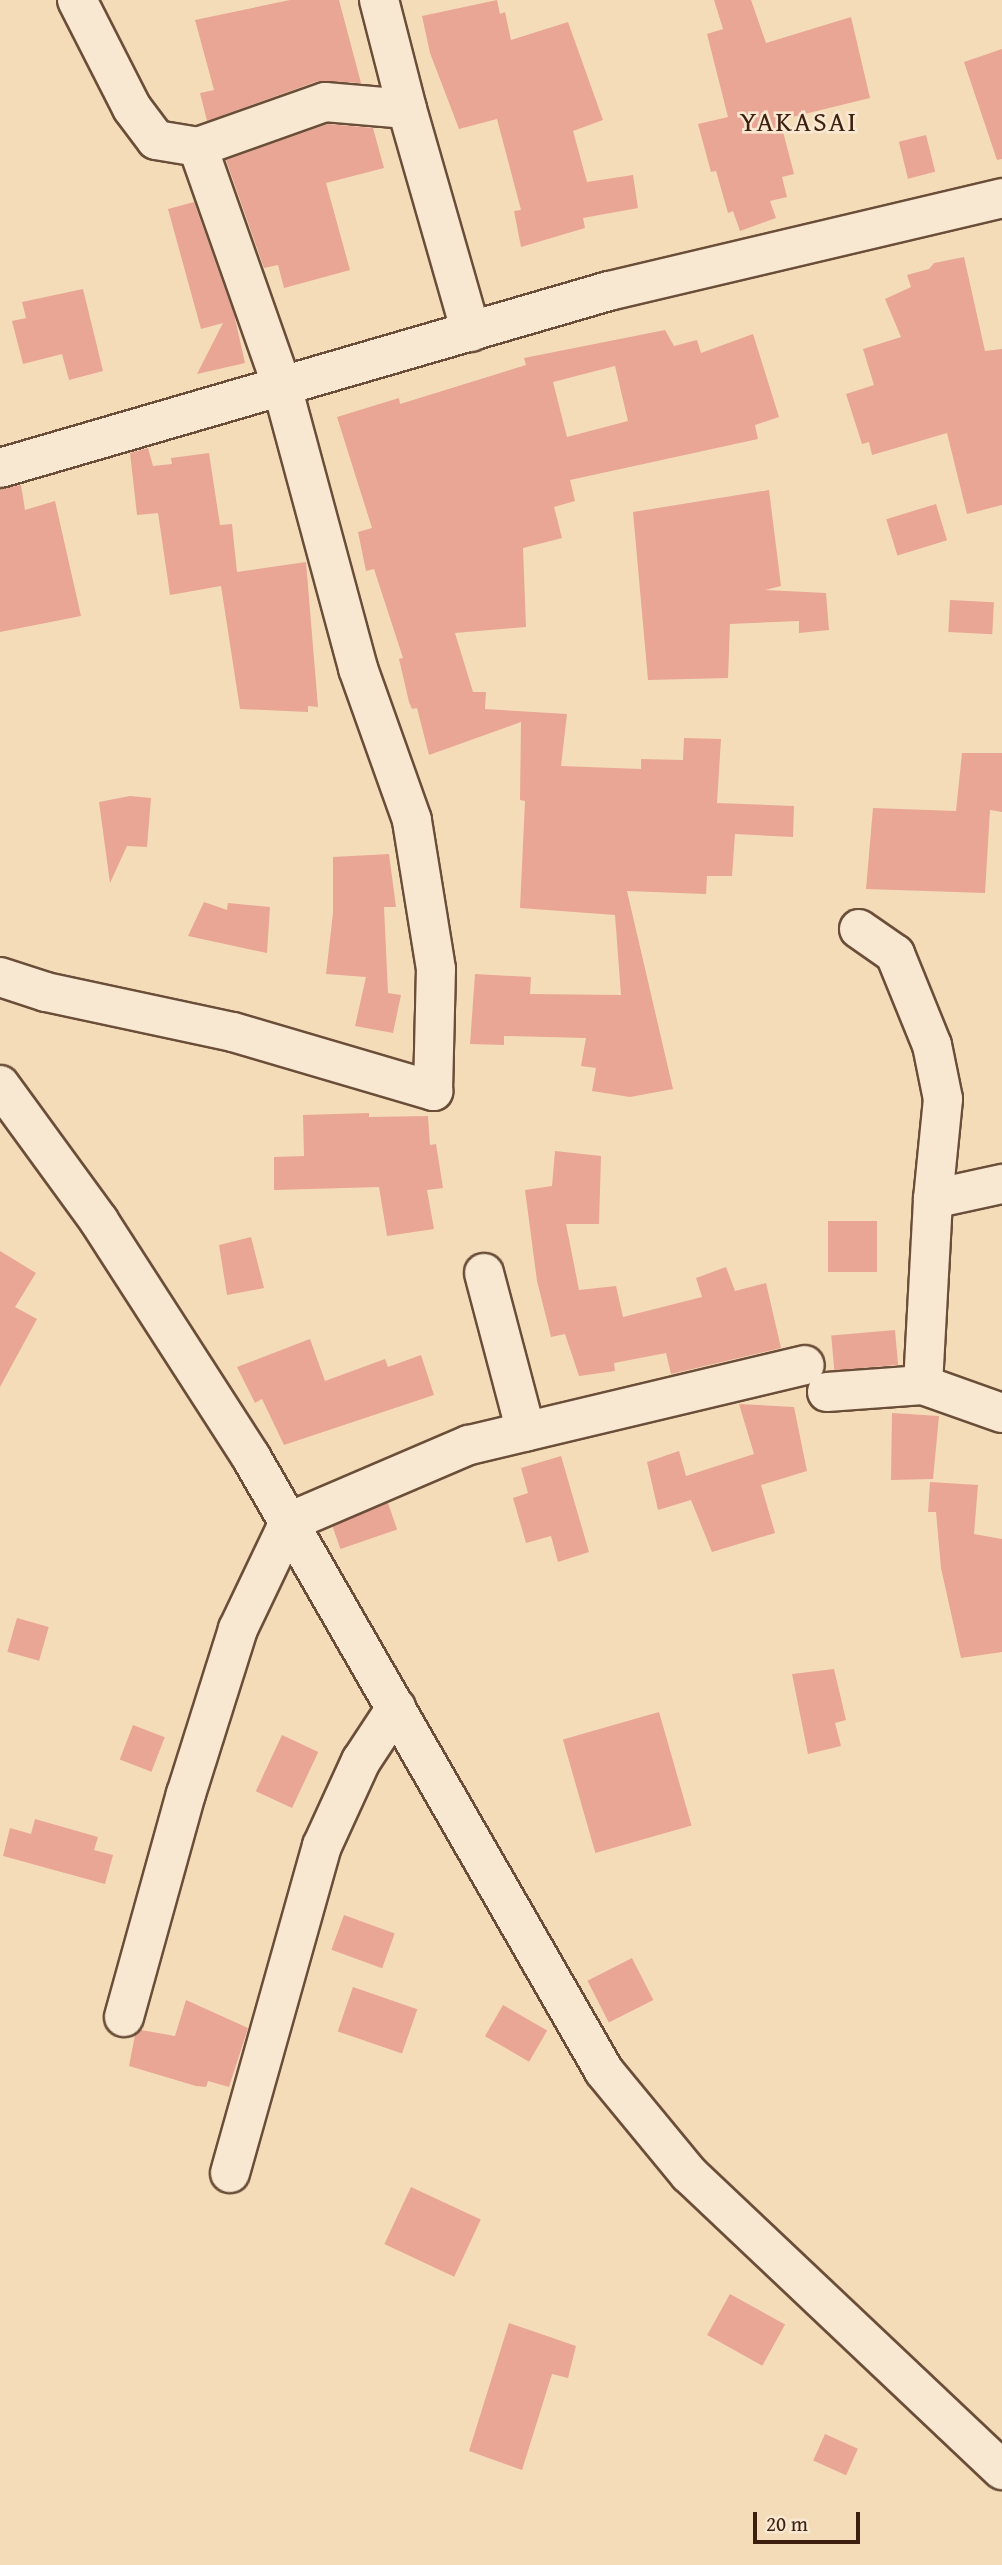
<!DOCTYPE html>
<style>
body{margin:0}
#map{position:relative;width:1002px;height:2565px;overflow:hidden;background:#f4dcb8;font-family:"Gentium Book Plus",serif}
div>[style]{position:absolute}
.building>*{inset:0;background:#e9a695;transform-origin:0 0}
.roads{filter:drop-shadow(2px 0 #6b4e39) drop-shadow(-2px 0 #6b4e39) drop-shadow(0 2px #6b4e39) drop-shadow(0 -2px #6b4e39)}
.street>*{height:38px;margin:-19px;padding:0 19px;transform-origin:19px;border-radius:19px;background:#f8e8d1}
.secondary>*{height:38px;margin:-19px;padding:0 19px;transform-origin:19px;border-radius:19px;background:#f8e8d1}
span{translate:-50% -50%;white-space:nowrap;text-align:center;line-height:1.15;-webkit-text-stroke:5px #f8e8d1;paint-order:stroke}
.quarter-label{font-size:28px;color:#3d1f0f;letter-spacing:2px}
.scale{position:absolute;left:753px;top:2512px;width:107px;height:32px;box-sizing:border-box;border:4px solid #3d1f0f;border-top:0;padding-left:9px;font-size:21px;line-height:24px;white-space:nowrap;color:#3d1f0f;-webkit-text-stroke:5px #f8e8d1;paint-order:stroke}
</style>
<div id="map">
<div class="building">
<div style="clip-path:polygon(290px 0,339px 0,361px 83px,318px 81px,207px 121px,200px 93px,214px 90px,195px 20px)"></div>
<div style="clip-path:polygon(497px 0,500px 14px,505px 12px,511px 40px,568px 22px,603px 120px,573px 131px,587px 182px,633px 175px,638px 208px,583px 218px,585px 228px,521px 247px,514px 211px,521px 210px,497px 119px,459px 129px,430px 53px,422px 16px)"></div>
<div style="clip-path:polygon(714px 0,751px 0,766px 43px,851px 17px,870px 98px,780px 120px,794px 174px,782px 177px,787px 197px,770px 201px,776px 218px,740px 231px,733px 211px,728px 213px,716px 171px,711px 172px,698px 124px,728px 117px,707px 34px,723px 29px)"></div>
<div style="clip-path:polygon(1002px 49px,1002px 159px,997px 160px,964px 62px)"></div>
<div style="clip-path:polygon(328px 124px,373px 128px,384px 168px,326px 183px,350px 270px,284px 288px,278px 265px,264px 268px,226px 160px)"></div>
<div style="left:926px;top:135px;width:38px;height:28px;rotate:76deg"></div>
<div style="clip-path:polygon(194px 202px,234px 314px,245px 363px,197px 374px,223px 323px,201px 329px,168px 209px)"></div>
<div style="clip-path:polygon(964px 257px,985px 351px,1002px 349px,1002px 505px,967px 514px,947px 433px,872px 455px,869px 442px,862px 444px,846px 394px,874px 385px,863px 349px,901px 337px,885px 299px,911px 287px,907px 275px,929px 269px,934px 263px)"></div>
<div style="clip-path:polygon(83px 289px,103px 371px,69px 380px,62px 354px,23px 364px,12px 321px,26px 318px,22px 302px)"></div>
<div style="clip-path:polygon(evenodd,665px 330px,674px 346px,697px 340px,701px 353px,753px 334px,779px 417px,755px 425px,758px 439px,570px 480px,575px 501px,554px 507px,562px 538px,523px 548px,526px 627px,455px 633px,473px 692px,486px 692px,485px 709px,567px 714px,561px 766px,641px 769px,641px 759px,683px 760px,684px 738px,721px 739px,717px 803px,794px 806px,793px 837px,735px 834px,732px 876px,707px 876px,706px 894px,627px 891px,673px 1089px,630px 1097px,592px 1091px,596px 1068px,581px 1066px,586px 1038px,504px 1036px,504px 1045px,470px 1044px,475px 974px,531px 977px,530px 994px,621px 995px,615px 915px,520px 908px,525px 801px,520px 800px,521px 722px,429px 755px,417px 708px,412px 709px,409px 702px,399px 659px,403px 658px,374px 569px,366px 571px,358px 532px,372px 528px,337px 417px,399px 398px,400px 404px,526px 365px,524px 358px,665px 330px,615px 366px,628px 421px,567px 437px,553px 382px,615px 366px)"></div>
<div style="clip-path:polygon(148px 448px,153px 466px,172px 464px,171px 458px,209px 453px,220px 525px,232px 524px,237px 572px,306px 562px,318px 707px,308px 706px,308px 712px,240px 709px,221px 586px,170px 595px,158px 513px,137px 515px,130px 453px)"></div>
<div style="clip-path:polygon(21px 485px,25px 510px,55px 501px,81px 616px,0 632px,0 489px)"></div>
<div style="clip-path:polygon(769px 490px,781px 586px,765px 590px,826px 593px,829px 630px,799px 633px,799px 621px,730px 624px,728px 678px,648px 680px,633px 512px)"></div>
<div style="left:936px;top:504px;width:38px;height:52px;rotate:73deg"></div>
<div style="left:950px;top:600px;width:44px;height:32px;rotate:3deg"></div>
<div style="clip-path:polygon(962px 753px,1002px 753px,1002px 812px,990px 810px,985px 893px,866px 889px,873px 808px,956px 811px)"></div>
<div style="clip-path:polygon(130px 796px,151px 798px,147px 847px,127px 846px,110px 883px,99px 802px)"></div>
<div style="clip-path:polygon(389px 854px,396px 907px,384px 907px,388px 993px,401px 995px,393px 1033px,355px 1026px,366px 977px,326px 974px,333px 913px,333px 857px)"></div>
<div style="clip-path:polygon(204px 902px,227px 910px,228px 903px,270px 907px,267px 953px,188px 936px)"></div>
<div style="clip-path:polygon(369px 1113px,369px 1117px,428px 1116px,430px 1145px,436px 1144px,443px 1188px,427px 1190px,434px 1229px,387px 1236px,379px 1187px,274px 1190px,274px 1157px,304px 1156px,303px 1115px)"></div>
<div style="clip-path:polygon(555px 1151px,601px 1156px,599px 1224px,566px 1224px,579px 1290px,616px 1286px,623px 1317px,702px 1297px,696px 1278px,726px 1267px,735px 1291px,766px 1283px,781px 1348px,671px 1374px,666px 1353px,614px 1363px,615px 1371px,579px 1376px,565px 1334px,551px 1337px,537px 1281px,525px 1190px,552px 1186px)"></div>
<div style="left:877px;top:1221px;width:51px;height:49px;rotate:90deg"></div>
<div style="clip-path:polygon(251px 1237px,264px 1288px,227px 1295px,219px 1245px)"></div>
<div style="clip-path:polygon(0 1251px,36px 1273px,15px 1307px,37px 1319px,0 1387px)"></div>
<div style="left:895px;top:1330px;width:35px;height:64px;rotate:85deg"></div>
<div style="clip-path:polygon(310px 1339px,325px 1381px,385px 1359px,388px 1367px,421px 1355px,434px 1395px,284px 1445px,262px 1399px,255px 1403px,237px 1367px)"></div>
<div style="clip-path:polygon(739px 1404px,794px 1407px,807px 1471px,761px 1485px,775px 1533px,712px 1552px,691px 1500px,658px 1510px,647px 1462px,679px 1451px,686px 1476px,754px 1454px)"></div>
<div style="clip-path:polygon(892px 1413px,939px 1416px,933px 1479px,891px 1480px)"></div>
<div style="clip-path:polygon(561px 1456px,589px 1552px,558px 1562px,551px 1536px,526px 1543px,513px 1498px,528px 1493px,521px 1468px)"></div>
<div style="clip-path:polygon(930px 1482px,978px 1485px,974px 1534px,1002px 1539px,1002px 1652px,961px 1658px,941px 1568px,936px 1512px,928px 1512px)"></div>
<div style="left:388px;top:1503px;width:28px;height:60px;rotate:71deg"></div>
<div style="left:17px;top:1618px;width:33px;height:35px;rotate:16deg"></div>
<div style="clip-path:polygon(834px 1669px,846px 1720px,835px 1723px,841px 1746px,808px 1754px,792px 1674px)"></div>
<div style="left:659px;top:1712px;width:118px;height:100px;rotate:74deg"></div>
<div style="left:133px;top:1725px;width:34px;height:37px;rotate:21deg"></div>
<div style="left:282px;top:1735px;width:40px;height:62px;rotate:25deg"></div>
<div style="clip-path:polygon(35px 1819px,98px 1837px,94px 1850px,113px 1855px,105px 1884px,3px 1856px,10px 1828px,31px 1834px)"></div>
<div style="left:344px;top:1915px;width:54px;height:37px;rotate:20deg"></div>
<div style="left:632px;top:1958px;width:47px;height:50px;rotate:63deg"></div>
<div style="left:353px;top:1987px;width:68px;height:47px;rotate:19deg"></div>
<div style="clip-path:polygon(186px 2000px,248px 2028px,229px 2087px,208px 2081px,206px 2087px,196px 2086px,129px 2066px,135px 2035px,141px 2030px,175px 2036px)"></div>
<div style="left:503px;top:2005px;width:51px;height:36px;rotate:30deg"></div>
<div style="left:411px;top:2187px;width:77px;height:63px;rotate:25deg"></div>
<div style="left:730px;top:2294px;width:63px;height:47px;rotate:29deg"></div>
<div style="clip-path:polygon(509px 2323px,576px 2346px,568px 2378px,552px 2374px,522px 2470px,469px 2451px)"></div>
<div style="left:825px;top:2434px;width:36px;height:29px;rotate:24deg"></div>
</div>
<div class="roads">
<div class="street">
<div style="left:77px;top:0;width:121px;rotate:63deg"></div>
<div style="left:132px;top:108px;width:40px;rotate:53deg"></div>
<div style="left:156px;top:140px;width:43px;rotate:9.5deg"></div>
<div style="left:407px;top:109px;width:232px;rotate:74deg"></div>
<div style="left:0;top:468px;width:634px;rotate:-16.21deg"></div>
<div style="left:609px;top:291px;width:404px;rotate:-13.3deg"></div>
<div style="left:859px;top:929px;width:44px;rotate:34.8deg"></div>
<div style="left:895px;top:954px;width:98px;rotate:67.9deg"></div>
<div style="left:932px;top:1045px;width:55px;rotate:78.5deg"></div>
<div style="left:943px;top:1099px;width:100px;rotate:95.7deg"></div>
<div style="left:0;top:977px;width:48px;rotate:18.1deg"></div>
<div style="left:46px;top:992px;width:191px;rotate:12.1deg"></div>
<div style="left:233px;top:1032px;width:209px;rotate:16.4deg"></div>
<div style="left:433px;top:1091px;width:122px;rotate:-88.6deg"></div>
<div style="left:436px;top:969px;width:151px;rotate:-99.2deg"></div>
<div style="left:412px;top:820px;width:161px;rotate:-109.6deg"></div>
<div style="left:358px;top:668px;width:292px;rotate:-105.1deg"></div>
<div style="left:282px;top:386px;width:253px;rotate:-109.4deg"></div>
<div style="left:198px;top:147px;width:135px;rotate:-19.5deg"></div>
<div style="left:325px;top:102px;width:82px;rotate:4.9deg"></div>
<div style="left:407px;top:109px;width:113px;rotate:-104.4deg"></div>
<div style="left:484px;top:1273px;width:164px;rotate:75.2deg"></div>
<div style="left:923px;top:1385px;width:186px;rotate:-86.9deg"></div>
<div style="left:933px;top:1199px;width:71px;rotate:-12.3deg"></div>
<div style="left:827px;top:1392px;width:96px;rotate:-4.2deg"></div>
<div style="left:923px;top:1385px;width:84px;rotate:19.5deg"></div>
<div style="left:124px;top:2017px;width:231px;rotate:-74.5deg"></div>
<div style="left:186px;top:1794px;width:173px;rotate:-72.5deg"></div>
<div style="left:238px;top:1629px;width:119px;rotate:-64.5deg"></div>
<div style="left:289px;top:1522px;width:196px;rotate:-23.2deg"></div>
<div style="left:469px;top:1445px;width:345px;rotate:-13.4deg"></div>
<div style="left:230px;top:2173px;width:340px;rotate:-74.3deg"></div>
<div style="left:322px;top:1846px;width:94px;rotate:-65.4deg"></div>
<div style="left:361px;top:1761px;width:64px;rotate:-56.6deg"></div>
</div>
<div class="secondary">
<div style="left:0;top:1085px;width:168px;rotate:53.9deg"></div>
<div style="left:99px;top:1221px;width:281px;rotate:57.2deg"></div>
<div style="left:251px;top:1457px;width:708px;rotate:60.1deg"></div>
<div style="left:604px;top:2071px;width:134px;rotate:50.5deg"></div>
<div style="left:689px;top:2174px;width:431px;rotate:43.4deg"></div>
</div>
</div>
<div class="quarter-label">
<span style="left:799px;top:121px">YAKASAI</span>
</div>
<div class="scale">20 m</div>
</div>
